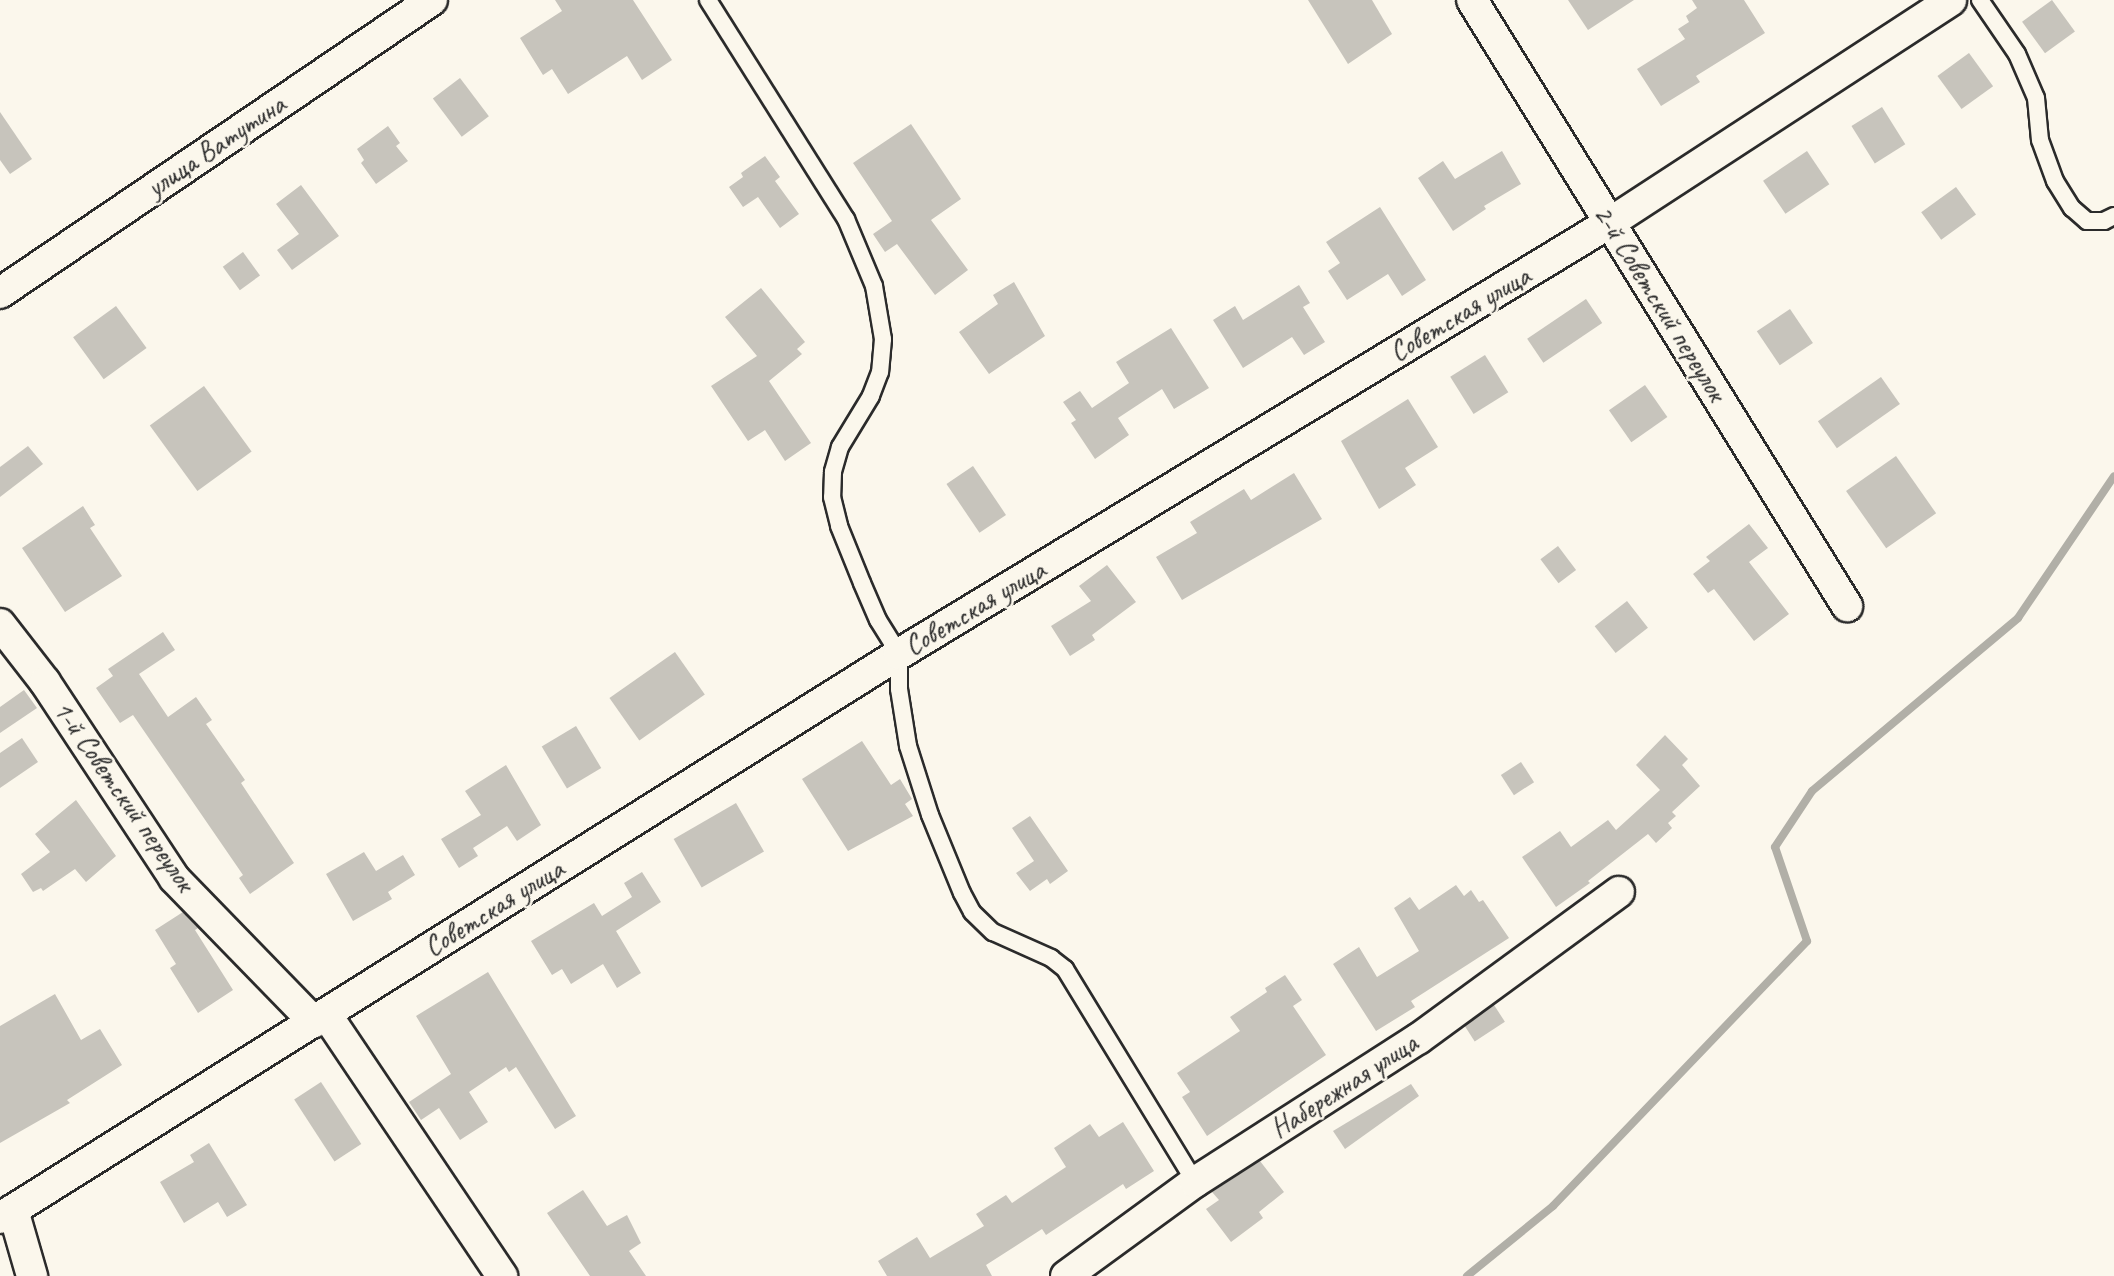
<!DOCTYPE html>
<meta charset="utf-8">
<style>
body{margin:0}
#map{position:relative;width:2114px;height:1276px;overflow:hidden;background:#fbf7ec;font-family:Caveat,sans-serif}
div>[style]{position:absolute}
.stream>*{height:8px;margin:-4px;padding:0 4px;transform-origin:4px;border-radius:4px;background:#b1afa7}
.building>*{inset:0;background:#c7c4bc;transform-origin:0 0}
.roads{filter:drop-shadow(2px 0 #2b2b2b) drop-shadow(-2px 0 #2b2b2b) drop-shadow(0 2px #2b2b2b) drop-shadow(0 -2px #2b2b2b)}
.lane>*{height:16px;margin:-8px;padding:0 8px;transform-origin:8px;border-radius:8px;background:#fbf7ec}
.street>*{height:30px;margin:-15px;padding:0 15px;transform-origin:15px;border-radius:15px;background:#fbf7ec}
span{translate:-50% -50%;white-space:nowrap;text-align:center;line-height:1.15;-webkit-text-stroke:5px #fbf7ec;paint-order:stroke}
.street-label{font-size:28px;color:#2b2b2b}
</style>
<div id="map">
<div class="stream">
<div style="left:1467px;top:1276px;width:111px;rotate:-39.1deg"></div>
<div style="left:1553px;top:1206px;width:367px;rotate:-46.2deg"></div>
<div style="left:1807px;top:941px;width:99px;rotate:-108.8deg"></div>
<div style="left:1775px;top:847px;width:67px;rotate:-56.5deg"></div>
<div style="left:1812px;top:791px;width:269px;rotate:-40deg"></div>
<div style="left:2018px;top:618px;width:171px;rotate:-55.9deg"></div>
</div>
<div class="building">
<div style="clip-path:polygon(555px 0,633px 0,672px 60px,642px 80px,627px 56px,568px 94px,552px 69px,543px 75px,520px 38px,562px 11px)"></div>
<div style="clip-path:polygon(1308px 0,1372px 0,1392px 34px,1348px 64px)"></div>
<div style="clip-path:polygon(1568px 0,1634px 0,1588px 30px)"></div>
<div style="clip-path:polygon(1692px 0,1744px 0,1765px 33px,1696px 76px,1700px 82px,1661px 106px,1637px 69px,1685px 39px,1678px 29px,1689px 22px,1686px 16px,1697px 8px)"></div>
<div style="left:2052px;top:0;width:39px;height:37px;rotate:54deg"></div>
<div style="left:1969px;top:53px;width:41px;height:39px;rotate:54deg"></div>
<div style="left:460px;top:78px;width:48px;height:34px;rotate:53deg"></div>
<div style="left:1882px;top:107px;width:44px;height:36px;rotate:58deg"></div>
<div style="clip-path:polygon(0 112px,32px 159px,10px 174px,0 160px)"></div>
<div style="clip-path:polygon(911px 124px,961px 199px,931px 220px,968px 270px,935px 295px,897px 244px,885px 252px,873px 234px,892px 221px,853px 163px)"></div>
<div style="clip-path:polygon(388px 126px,400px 143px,396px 146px,408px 161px,376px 184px,361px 163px,364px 160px,357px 149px)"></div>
<div style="clip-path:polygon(1502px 151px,1521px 184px,1484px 206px,1486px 209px,1453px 231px,1418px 178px,1443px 161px,1455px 179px)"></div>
<div style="left:1807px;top:151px;width:40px;height:53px;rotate:56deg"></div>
<div style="clip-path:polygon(765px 156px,780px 177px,775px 181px,799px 214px,780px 228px,758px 197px,743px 207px,729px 187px,743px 177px,741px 173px)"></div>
<div style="clip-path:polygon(301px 185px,339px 236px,292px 270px,277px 250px,299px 234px,276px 204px)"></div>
<div style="left:1956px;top:187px;width:34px;height:43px;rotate:54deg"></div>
<div style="clip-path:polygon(1380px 207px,1426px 280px,1402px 296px,1388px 274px,1347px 300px,1328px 271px,1340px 263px,1326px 242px)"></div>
<div style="left:243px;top:252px;width:29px;height:25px;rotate:54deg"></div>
<div style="clip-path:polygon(1014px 282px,1045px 336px,989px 374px,959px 332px,998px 304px,993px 295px)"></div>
<div style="clip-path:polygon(1299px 285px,1310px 303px,1303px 307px,1325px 342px,1304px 355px,1292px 337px,1243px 368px,1213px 320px,1235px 306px,1243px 320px)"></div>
<div style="clip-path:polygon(761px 288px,805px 342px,797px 349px,802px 354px,769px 381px,811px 443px,785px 461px,765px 430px,748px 441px,711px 386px,757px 356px,725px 317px)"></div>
<div style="left:1586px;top:299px;width:29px;height:71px;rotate:56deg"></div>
<div style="left:116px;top:306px;width:52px;height:53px;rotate:54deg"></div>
<div style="left:1790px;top:309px;width:41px;height:40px;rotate:56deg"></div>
<div style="clip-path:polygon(1171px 328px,1209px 388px,1174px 409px,1162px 389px,1118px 418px,1129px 435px,1095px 459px,1071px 423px,1076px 420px,1063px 402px,1080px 391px,1092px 408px,1129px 383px,1116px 362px)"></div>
<div style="left:1485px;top:355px;width:44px;height:41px;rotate:58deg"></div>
<div style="left:1881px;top:377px;width:33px;height:77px;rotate:55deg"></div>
<div style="left:1645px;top:385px;width:39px;height:44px;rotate:55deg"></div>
<div style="left:204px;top:386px;width:81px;height:67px;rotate:54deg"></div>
<div style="clip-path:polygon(1408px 399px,1438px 447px,1405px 468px,1416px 485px,1379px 509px,1341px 441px)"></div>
<div style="clip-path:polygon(28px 446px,43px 464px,0 497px,0 467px)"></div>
<div style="left:1896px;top:456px;width:70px;height:61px;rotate:55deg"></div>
<div style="left:973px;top:466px;width:59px;height:32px;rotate:56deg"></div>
<div style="clip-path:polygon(1294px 473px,1322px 519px,1182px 600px,1156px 557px,1197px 533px,1190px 522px,1244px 489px,1251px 500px)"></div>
<div style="clip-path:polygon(83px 506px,95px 525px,90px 528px,122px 576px,65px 612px,22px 548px)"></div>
<div style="clip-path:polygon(1749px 524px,1768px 548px,1749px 562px,1789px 614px,1754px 641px,1714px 589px,1708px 593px,1693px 574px,1710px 561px,1706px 557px)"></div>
<div style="left:1558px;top:546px;width:30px;height:22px;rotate:53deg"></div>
<div style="clip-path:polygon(1107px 565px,1136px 602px,1092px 635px,1095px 640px,1070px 656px,1051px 626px,1091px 601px,1079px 586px)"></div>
<div style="left:1627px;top:601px;width:34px;height:41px;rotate:52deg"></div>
<div style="clip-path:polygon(163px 632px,175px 650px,139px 674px,168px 717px,196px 697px,212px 720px,206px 724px,245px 780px,241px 783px,294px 863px,250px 894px,239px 878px,243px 875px,133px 715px,120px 723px,96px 688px,113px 676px,108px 669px)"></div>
<div style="left:675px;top:652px;width:52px;height:80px;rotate:55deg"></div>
<div style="clip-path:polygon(24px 690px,37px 708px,0 733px,0 707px)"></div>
<div style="left:576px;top:726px;width:49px;height:40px;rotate:59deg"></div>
<div style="clip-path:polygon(1665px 735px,1688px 759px,1682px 765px,1700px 786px,1672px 812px,1676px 816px,1668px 823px,1672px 828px,1656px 843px,1648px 834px,1588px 881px,1590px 883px,1556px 907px,1522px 857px,1560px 831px,1571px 847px,1608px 820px,1616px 830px,1660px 790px,1636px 765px)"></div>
<div style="clip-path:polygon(22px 738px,38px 762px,0 788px,0 753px)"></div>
<div style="clip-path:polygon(862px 741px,891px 785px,900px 779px,912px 799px,905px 804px,913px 816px,848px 851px,802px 779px)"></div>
<div style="left:1521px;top:762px;width:24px;height:24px;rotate:57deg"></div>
<div style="clip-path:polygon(506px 765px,541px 825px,517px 841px,507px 826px,473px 848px,478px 856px,459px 868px,441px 839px,481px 815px,465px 791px)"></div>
<div style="clip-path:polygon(76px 800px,116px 856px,86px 882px,75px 869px,43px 891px,41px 888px,33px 892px,21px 874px,50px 852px,35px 834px)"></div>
<div style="left:736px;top:803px;width:56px;height:72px;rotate:60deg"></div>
<div style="clip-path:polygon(1030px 816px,1068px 871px,1050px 884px,1047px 879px,1030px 891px,1016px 873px,1034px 861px,1012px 828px)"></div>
<div style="clip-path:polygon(364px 852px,376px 871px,403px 855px,415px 875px,388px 892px,392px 899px,353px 921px,326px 874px)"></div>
<div style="clip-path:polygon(642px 872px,661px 902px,616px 931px,641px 973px,617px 988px,603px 964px,571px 984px,562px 969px,552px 975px,531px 941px,594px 903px,602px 916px,632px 897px,624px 883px)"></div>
<div style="clip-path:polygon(1456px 885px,1464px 896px,1471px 890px,1479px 902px,1483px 900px,1509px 938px,1411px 1001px,1415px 1007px,1376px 1031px,1333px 964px,1359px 947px,1377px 977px,1419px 951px,1394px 908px,1410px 897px,1419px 910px)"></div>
<div style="clip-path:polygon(183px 912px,198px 928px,195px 930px,233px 990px,198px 1013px,170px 968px,176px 964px,155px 930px)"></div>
<div style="clip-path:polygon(488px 972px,576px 1116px,555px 1129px,516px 1067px,509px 1072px,506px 1067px,469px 1092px,488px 1122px,460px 1140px,439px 1108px,421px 1120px,409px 1102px,451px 1074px,416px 1016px)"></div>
<div style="clip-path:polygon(1285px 975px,1302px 1000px,1293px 1006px,1326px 1055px,1207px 1136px,1182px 1097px,1190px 1092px,1177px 1073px,1240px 1031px,1230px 1017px,1267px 992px,1265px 988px)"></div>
<div style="clip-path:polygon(55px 994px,81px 1040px,100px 1029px,122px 1065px,67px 1100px,70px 1103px,0 1143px,0 1026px)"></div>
<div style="left:1494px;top:1005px;width:20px;height:36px;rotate:57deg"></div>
<div style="left:321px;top:1082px;width:74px;height:32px;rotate:57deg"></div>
<div style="clip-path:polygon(1411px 1084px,1419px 1096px,1345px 1149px,1333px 1131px)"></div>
<div style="clip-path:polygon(1123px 1122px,1154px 1171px,1126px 1189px,1123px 1184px,1046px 1235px,1042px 1229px,986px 1265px,992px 1276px,887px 1276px,878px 1261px,917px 1237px,930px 1258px,984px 1226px,976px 1214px,1006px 1195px,1012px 1203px,1066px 1167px,1054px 1148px,1090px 1124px,1099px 1137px)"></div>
<div style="clip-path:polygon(209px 1143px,247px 1205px,227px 1217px,218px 1202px,184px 1223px,160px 1182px,194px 1162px,190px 1155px)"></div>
<div style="clip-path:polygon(1260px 1161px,1284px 1192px,1259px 1212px,1263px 1218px,1231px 1242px,1206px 1209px,1219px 1200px,1212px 1192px)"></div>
<div style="clip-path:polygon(583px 1190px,607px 1226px,627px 1215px,641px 1243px,629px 1251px,646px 1276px,590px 1276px,547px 1213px)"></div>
</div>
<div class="roads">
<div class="lane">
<div style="left:708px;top:0;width:259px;rotate:57.8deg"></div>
<div style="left:846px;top:219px;width:73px;rotate:67.3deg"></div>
<div style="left:874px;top:286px;width:54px;rotate:80.4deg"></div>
<div style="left:883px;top:339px;width:33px;rotate:95deg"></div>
<div style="left:880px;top:372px;width:26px;rotate:111deg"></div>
<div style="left:871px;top:396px;width:60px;rotate:121.3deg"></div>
<div style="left:840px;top:447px;width:26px;rotate:106deg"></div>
<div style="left:833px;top:472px;width:25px;rotate:92deg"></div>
<div style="left:832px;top:497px;width:30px;rotate:76deg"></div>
<div style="left:839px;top:526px;width:61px;rotate:68deg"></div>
<div style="left:862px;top:583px;width:40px;rotate:66.6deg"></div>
<div style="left:878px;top:620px;width:40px;rotate:58deg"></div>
<div style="left:899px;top:654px;width:35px;rotate:90deg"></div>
<div style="left:899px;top:689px;width:58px;rotate:81deg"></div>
<div style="left:908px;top:746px;width:72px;rotate:72.3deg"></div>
<div style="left:930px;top:815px;width:84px;rotate:67.7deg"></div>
<div style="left:962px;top:893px;width:21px;rotate:62deg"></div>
<div style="left:972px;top:912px;width:29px;rotate:44deg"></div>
<div style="left:993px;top:932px;width:64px;rotate:24.1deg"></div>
<div style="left:1051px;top:958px;width:18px;rotate:38deg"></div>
<div style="left:1065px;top:969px;width:250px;rotate:58.6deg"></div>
<div style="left:1980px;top:0;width:65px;rotate:55.6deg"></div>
<div style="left:2017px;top:54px;width:48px;rotate:66.6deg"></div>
<div style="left:2036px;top:98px;width:42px;rotate:84.6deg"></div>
<div style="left:2040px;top:140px;width:44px;rotate:69.9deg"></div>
<div style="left:2055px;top:181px;width:32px;rotate:58deg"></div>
<div style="left:2072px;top:208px;width:20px;rotate:41deg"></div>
<div style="left:2087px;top:221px;width:17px"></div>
<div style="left:2104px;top:221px;width:11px;rotate:-27deg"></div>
</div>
<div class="street">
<div style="left:1472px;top:0;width:713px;rotate:58.25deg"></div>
<div style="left:0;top:293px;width:522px;rotate:-34.15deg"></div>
<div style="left:0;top:624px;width:73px;rotate:52.2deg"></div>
<div style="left:45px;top:682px;width:235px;rotate:56.6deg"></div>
<div style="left:174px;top:878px;width:201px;rotate:45.8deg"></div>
<div style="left:326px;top:1014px;width:316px;rotate:56.1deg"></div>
<div style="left:13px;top:1210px;width:69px;rotate:73.9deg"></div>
<div style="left:0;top:1218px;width:1061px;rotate:-32.1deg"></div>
<div style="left:899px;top:654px;width:833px;rotate:-31.25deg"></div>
<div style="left:1611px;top:222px;width:406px;rotate:-33.1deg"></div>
<div style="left:1066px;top:1276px;width:160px;rotate:-36.1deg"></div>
<div style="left:1195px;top:1182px;width:265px;rotate:-32.7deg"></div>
<div style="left:1418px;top:1039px;width:249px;rotate:-36.2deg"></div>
</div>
</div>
<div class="street-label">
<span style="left:216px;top:146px;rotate:-34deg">улица Ватутина</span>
<span style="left:1660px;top:303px;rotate:58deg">2-й Советский переулок</span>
<span style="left:1460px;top:314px;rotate:-31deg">Советская улица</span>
<span style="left:975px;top:608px;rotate:-31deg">Советская улица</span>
<span style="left:124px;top:796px;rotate:55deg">1-й Советский переулок</span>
<span style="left:494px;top:908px;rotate:-32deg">Советская улица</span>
<span style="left:1344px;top:1086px;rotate:-33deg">Набережная улица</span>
</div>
</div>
